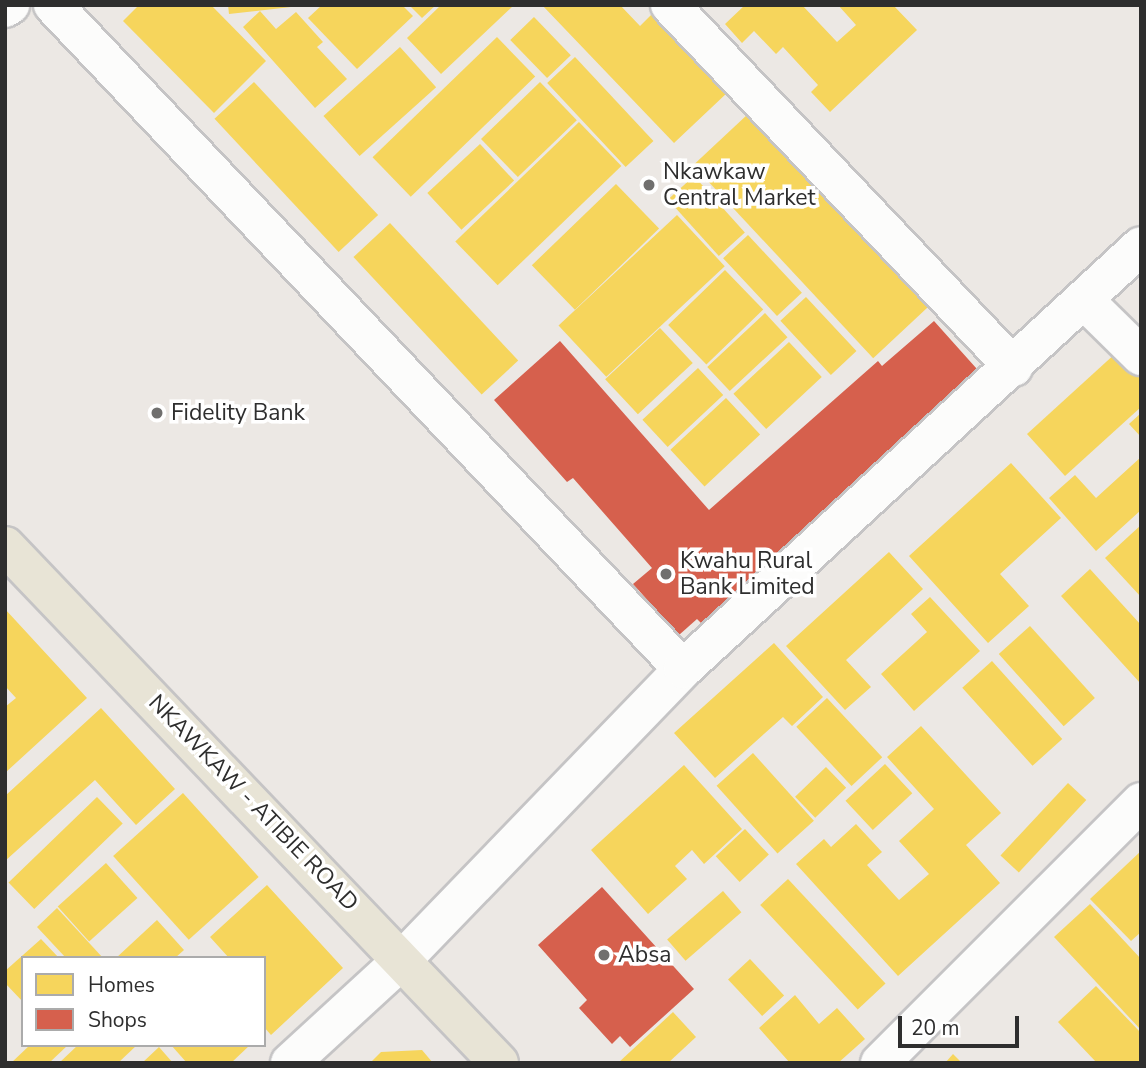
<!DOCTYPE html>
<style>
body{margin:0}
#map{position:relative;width:1146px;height:1068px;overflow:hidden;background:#ece8e4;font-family:"Nunito Sans",sans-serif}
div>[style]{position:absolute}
.homes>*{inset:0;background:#f6d55c;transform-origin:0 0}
.shops>*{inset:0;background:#d6604d}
.roads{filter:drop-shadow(2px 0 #c5c4c5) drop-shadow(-2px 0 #c5c4c5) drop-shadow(0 2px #c5c4c5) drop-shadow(0 -2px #c5c4c5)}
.minor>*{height:38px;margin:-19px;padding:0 19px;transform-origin:19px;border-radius:19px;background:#fcfcfb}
.major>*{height:38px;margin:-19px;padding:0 19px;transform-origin:19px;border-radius:19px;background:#e8e4d6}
.dots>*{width:19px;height:19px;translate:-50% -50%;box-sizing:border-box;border:4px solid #fff;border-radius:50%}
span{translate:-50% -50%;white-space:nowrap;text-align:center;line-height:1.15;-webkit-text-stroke:7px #fff;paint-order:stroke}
.poi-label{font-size:23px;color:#2e2e2e}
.left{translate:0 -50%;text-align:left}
.street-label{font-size:23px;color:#2e2e2e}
.frame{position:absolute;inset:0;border:7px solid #2e2e2e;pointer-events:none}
.legend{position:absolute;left:21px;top:956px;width:245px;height:91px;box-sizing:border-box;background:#fff;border:2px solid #ababab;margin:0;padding:9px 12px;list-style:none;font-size:21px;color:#2e2e2e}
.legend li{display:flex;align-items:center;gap:14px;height:35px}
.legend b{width:35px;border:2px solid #ababab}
.scale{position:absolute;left:898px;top:1016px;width:121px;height:32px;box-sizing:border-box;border:4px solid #2e2e2e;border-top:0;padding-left:9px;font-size:21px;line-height:24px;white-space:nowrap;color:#2e2e2e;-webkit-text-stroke:5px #fff;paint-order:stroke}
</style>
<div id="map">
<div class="homes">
<div style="clip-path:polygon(139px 5px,211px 5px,266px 61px,214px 113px,123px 21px)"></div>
<div style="clip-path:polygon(228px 5px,291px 5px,291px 7px,229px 14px)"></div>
<div style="clip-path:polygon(322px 5px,402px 5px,413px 16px,357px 69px,308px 18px)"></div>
<div style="clip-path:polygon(409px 5px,436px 5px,422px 18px)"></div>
<div style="clip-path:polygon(441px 5px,514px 5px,441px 74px,407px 38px)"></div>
<div style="clip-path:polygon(542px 5px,620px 5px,640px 26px,653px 13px,728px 92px,674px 143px)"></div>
<div style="clip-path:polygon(745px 5px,802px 5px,837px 42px,856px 25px,838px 5px,893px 5px,917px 30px,830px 112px,811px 92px,818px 85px,783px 47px,776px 54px,754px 31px,742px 43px,725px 24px)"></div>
<div style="clip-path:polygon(260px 11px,276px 29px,296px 12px,323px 42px,317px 47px,347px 79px,315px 108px,243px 27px)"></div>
<div style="left:534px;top:17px;width:53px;height:33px;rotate:46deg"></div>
<div style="left:497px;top:37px;width:55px;height:173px;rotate:46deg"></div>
<div style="left:400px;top:47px;width:54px;height:103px;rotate:48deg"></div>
<div style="left:575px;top:57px;width:115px;height:38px;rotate:47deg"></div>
<div style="left:254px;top:82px;width:182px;height:54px;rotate:47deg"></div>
<div style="left:540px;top:82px;width:53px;height:82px;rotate:46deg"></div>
<div style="left:748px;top:114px;width:264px;height:75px;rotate:47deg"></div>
<div style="left:579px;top:122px;width:61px;height:172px;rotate:46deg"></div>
<div style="left:480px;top:144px;width:50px;height:72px;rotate:47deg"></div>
<div style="left:694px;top:176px;width:76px;height:35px;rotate:48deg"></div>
<div style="left:616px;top:184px;width:62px;height:117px;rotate:46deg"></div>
<div style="left:677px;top:215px;width:70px;height:162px;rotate:47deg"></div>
<div style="left:390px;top:223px;width:188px;height:50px;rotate:47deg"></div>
<div style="left:748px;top:235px;width:79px;height:34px;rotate:47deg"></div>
<div style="left:725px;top:270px;width:55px;height:79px;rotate:46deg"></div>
<div style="left:806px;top:297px;width:74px;height:35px;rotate:47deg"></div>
<div style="left:765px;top:313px;width:33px;height:79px;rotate:47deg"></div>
<div style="left:660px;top:328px;width:48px;height:75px;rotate:47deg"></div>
<div style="left:789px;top:342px;width:48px;height:76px;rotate:47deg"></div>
<div style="clip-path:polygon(1117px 352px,1141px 379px,1141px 407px,1065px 476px,1027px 434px)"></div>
<div style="left:698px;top:368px;width:37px;height:76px;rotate:47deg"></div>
<div style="left:726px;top:398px;width:50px;height:76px;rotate:47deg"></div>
<div style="clip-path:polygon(1141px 413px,1141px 437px,1129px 424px)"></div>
<div style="clip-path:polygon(1141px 457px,1141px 510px,1096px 551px,1049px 498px,1075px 475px,1096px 498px)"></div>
<div style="clip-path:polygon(1011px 463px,1061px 518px,1000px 574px,1029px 606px,988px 643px,909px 556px)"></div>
<div style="clip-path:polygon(1141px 525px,1141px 597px,1105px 558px)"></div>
<div style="clip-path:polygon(889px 552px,923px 589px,846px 660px,871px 687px,845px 710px,786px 646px)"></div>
<div style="clip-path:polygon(1090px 569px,1141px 625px,1141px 684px,1061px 596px)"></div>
<div style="clip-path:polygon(930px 597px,980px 651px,914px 711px,881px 674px,927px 632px,911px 614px)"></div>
<div style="clip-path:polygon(5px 609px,87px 698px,5px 773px,5px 707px,16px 698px,5px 686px)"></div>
<div style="left:1030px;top:626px;width:97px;height:42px;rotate:48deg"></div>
<div style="clip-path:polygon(774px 643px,823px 697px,792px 726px,783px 717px,715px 778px,674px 733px)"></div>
<div style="left:992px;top:661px;width:105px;height:40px;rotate:48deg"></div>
<div style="left:827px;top:698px;width:81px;height:42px;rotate:47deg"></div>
<div style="clip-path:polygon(101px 708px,175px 789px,136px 825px,95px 780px,5px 861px,5px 796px)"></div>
<div style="clip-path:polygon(921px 726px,1001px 813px,966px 845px,1000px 883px,898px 976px,796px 864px,824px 839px,831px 847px,856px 824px,882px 852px,867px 865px,899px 900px,929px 874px,899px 841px,934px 809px,887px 757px)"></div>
<div style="left:753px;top:753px;width:91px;height:49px;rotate:48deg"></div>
<div style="left:885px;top:764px;width:40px;height:54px;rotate:47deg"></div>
<div style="clip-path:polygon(684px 765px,742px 829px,704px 864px,692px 850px,675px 866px,687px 879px,648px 914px,591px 850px)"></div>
<div style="left:826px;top:767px;width:29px;height:43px;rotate:46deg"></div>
<div style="left:1068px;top:783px;width:25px;height:99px;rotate:43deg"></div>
<div style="left:183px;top:793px;width:113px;height:94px;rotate:48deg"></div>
<div style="left:97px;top:797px;width:37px;height:123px;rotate:46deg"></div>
<div style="left:745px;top:829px;width:35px;height:40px;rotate:47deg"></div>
<div style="clip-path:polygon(1141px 851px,1141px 932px,1131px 941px,1090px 899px)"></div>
<div style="left:106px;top:863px;width:47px;height:65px;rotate:48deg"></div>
<div style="left:788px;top:879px;width:143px;height:38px;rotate:47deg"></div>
<div style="clip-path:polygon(267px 885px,343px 968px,271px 1035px,264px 1027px,264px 958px,229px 958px,210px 937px)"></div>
<div style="left:723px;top:891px;width:28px;height:74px;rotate:49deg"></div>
<div style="clip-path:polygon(1090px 904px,1141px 959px,1141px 1030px,1054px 937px)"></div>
<div style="clip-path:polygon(57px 908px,103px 958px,66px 958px,37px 927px)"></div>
<div style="clip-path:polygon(157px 920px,184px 950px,175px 958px,116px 958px)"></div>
<div style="clip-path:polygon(41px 939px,59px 958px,23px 958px,23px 1002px,5px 983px,5px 971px)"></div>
<div style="left:750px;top:959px;width:50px;height:30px;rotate:47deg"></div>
<div style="clip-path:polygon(1096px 986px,1141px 1033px,1141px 1063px,1097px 1063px,1058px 1022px)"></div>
<div style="clip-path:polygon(795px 995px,819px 1024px,837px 1008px,865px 1039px,838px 1063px,790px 1063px,759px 1028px)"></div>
<div style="clip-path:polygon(673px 1012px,696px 1037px,668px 1063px,618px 1063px)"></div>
<div style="clip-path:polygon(30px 1045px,68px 1045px,49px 1063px,11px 1063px)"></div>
<div style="clip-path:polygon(78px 1045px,137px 1045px,118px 1063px,59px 1063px)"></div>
<div style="clip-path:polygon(171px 1045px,250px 1045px,231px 1063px,187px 1063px)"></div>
<div style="clip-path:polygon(159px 1047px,173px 1063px,142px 1063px)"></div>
<div style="clip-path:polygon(422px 1050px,433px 1063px,370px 1063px,381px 1052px)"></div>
<div style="clip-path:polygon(953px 1054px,962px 1063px,945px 1063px)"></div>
</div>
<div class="shops">
<div style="clip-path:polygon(934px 321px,985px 378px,705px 627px,697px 619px,679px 635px,633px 584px,652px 568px,573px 478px,567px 482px,494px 400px,560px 341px,709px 510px,878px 361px,882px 366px)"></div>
<div style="clip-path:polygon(602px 887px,694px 989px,630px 1047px,620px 1036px,612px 1044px,579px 1008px,587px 1000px,538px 945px)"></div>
</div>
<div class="roads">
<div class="minor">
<div style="left:53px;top:5px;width:915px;rotate:46.51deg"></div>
<div style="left:670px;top:5px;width:499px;rotate:46.5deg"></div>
<div style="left:5px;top:8px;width:6px;rotate:-31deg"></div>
<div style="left:1084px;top:300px;width:80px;rotate:44.5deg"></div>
<div style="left:290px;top:1063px;width:154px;rotate:-42.6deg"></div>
<div style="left:403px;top:959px;width:403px;rotate:-46deg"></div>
<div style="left:683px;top:669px;width:623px;rotate:-42.72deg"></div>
<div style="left:880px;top:1063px;width:369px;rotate:-45deg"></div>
</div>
<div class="major">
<div style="left:5px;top:546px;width:715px;rotate:46.3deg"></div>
</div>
</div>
<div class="dots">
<div style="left:649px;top:185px;background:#706f6e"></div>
<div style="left:157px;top:413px;background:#706f6e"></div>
<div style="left:666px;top:574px;background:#706f6e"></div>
<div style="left:604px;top:955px;background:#706f6e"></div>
</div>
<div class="poi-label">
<span class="left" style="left:663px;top:185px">Nkawkaw<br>Central Market</span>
<span class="left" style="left:171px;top:413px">Fidelity Bank</span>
<span class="left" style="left:680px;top:574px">Kwahu Rural<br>Bank Limited</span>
<span class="left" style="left:618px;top:955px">Absa</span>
</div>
<div class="street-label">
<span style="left:253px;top:803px;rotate:46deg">NKAWKAW - ATIBIE ROAD</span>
</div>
<div class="frame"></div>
<ul class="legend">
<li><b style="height:19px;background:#f6d55c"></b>Homes</li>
<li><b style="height:19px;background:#d6604d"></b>Shops</li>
</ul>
<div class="scale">20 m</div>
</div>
